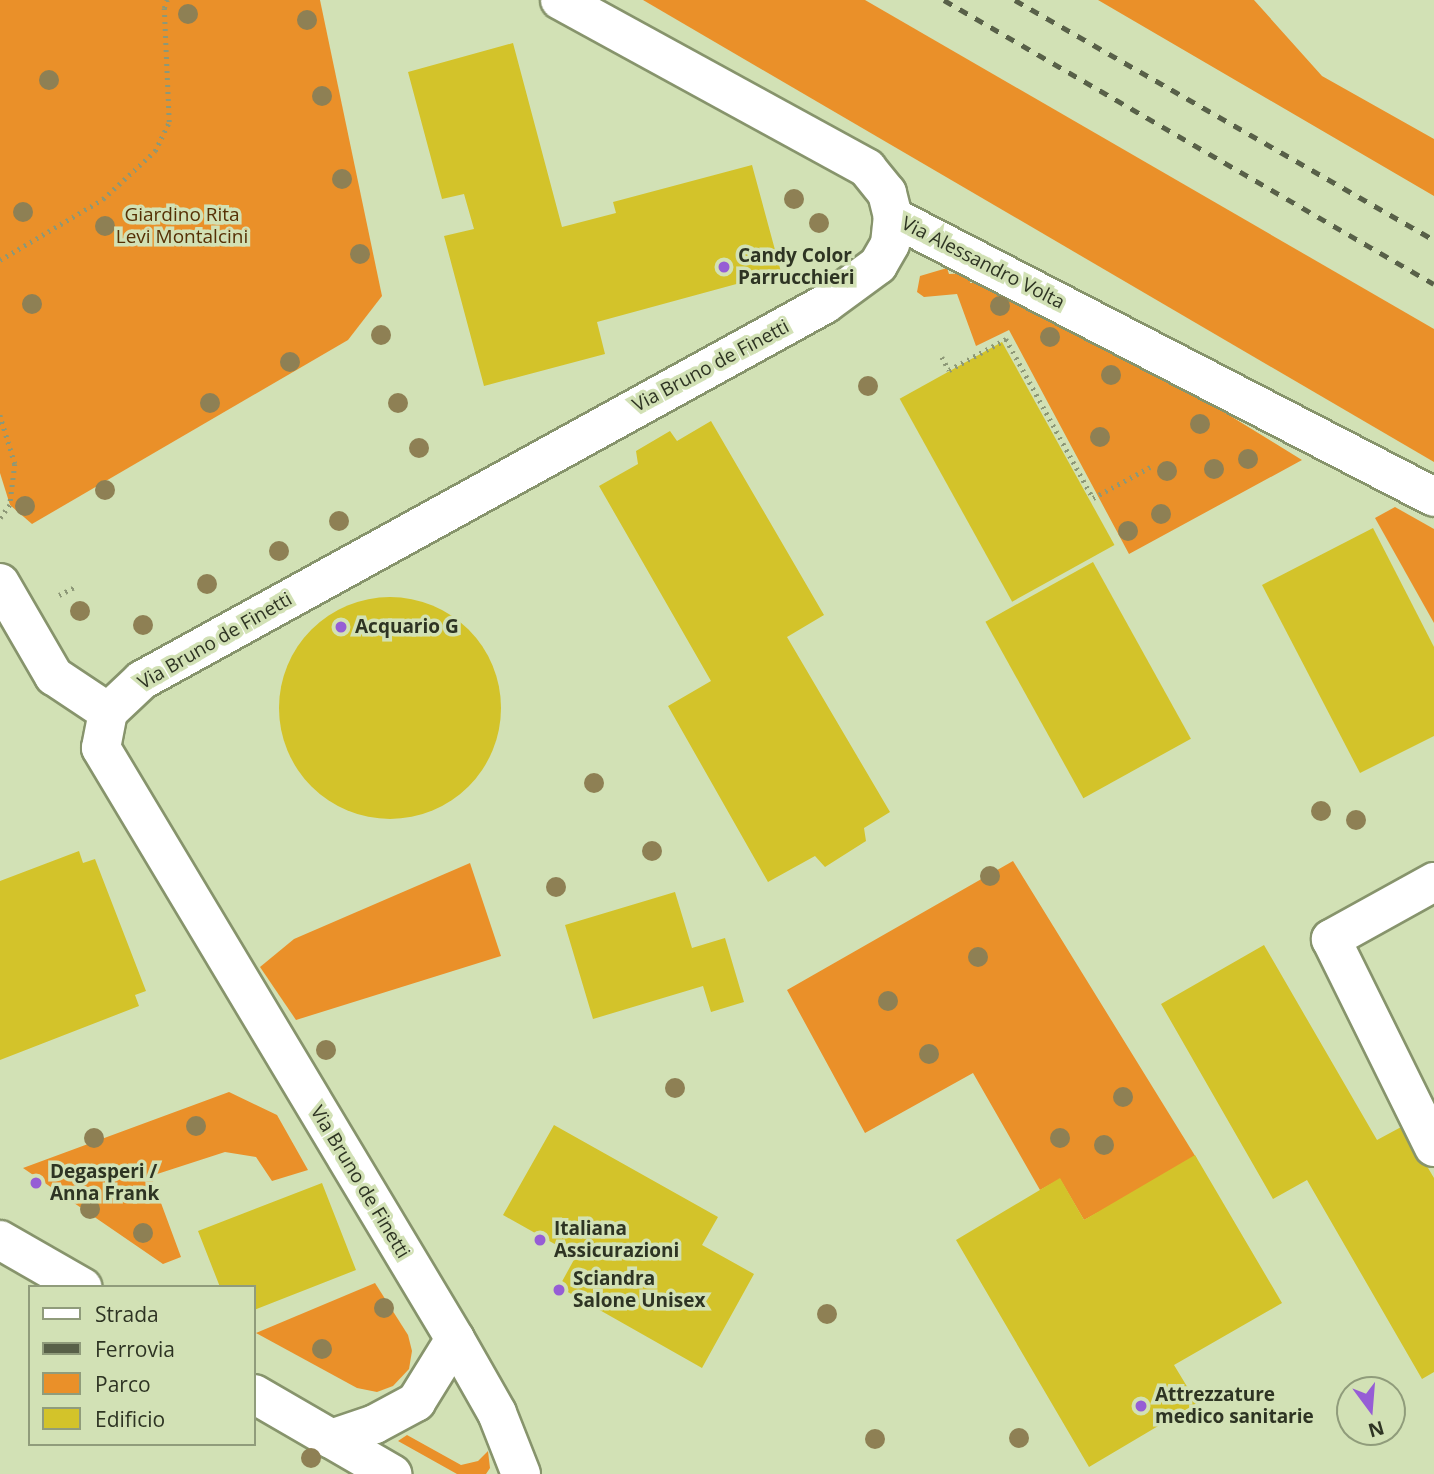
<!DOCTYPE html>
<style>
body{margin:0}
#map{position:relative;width:1434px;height:1474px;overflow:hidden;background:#d2e1b5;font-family:"Open Sans",sans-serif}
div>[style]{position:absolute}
.green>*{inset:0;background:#ea9029}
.building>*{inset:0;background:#d3c32a;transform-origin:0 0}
.round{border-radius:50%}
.path>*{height:4.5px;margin-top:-2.25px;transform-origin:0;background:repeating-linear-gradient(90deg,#8d9877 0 2px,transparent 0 7px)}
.roads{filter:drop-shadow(2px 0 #87946c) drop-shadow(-2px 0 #87946c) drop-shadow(0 2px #87946c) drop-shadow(0 -2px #87946c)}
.minor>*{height:38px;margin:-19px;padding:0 19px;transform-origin:19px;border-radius:19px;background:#fff}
.rail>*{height:5px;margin-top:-2.5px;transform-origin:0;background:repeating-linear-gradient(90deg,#586048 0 9px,transparent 0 18px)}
.trees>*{width:20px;height:20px;margin:-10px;border-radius:50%;background:#8e8054}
.dots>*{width:19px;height:19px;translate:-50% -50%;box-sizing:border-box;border:4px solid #d2e1b5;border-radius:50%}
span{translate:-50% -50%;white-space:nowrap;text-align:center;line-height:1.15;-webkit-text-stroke:7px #d2e1b5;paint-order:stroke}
.park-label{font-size:19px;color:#563005}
.poi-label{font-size:19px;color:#2e3423;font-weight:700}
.left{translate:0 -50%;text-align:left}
.street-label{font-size:19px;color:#2e3423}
.legend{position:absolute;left:28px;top:1285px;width:228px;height:161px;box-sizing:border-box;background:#d2e1b5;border:2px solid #909c7b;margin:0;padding:9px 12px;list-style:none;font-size:21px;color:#2e3423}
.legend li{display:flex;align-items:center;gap:14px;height:35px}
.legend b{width:35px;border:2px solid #909c7b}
.north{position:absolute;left:1336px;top:1376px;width:70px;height:70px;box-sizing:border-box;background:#d2e1b5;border:2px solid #909c7b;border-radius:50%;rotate:164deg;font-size:19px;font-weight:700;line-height:28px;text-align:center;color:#2e3423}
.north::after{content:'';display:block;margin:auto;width:24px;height:32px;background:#965dd5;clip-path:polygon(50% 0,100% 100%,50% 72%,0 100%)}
</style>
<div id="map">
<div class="green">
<div style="clip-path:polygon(0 0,320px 0,382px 296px,348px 340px,32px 524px,10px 505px,0 473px)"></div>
<div style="clip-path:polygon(643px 0,865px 0,1434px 329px,1434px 462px)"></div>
<div style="clip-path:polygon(1098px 0,1254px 0,1322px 76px,1434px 139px,1434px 196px)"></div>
<div style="clip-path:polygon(947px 268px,949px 274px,970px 273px,970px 283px,978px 283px,979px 274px,1087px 328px,1302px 460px,1129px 554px,1009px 330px,976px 346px,957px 294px,924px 297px,917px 292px,920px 276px)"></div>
<div style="clip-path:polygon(1395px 507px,1434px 529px,1434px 623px,1375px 518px)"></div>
<div style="clip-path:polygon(1013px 861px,1197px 1159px,1084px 1220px,1060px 1179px,1040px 1190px,973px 1073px,865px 1133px,787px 990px)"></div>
<div style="clip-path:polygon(470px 863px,501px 956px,296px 1020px,260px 967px,294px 939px)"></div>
<div style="clip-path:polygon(229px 1092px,277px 1115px,308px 1170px,272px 1181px,256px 1157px,225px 1152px,151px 1176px,181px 1257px,163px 1264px,23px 1168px)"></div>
<div style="clip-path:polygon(375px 1283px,408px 1335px,412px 1351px,409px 1369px,393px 1386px,377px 1392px,357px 1388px,256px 1333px)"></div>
<div style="clip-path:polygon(407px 1435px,461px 1465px,478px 1461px,488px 1451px,490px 1468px,486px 1474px,457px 1474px,398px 1441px)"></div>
</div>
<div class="building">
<div style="clip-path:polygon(513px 43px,562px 227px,616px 213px,613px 202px,752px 165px,781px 272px,597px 322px,605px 354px,484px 386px,444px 236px,474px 229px,464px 194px,442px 199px,408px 72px)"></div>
<div style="left:1002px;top:342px;width:232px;height:117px;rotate:61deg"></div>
<div style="clip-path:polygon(711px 421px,824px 615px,787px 637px,890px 812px,864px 828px,866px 841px,825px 867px,815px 856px,768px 882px,668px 706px,711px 681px,599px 486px,638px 464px,636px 451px,670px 431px,677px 441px)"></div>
<div style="clip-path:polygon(1373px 528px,1434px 647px,1434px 736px,1360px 773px,1262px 585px)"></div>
<div style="left:1093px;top:562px;width:202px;height:123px;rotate:61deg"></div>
<div class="round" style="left:279px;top:597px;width:222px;height:222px"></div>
<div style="clip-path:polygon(79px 851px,83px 863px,95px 859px,146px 991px,135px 995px,139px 1006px,0 1060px,0 881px)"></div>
<div style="clip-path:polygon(675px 892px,692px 948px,725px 938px,744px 1002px,711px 1012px,703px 986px,593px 1019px,565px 925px)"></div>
<div style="clip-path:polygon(1264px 945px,1377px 1140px,1403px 1126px,1434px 1178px,1434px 1372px,1422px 1379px,1307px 1180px,1273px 1199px,1161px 1004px)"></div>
<div style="clip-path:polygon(554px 1125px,718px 1217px,702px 1245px,754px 1274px,702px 1368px,559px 1287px,576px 1256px,503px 1215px)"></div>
<div style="clip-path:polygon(1195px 1155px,1282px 1303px,1174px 1365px,1197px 1403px,1089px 1467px,956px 1240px,1060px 1178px,1084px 1220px)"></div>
<div style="clip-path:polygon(322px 1183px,356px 1270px,254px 1310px,254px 1287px,220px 1287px,198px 1231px)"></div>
</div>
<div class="path">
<div style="left:0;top:260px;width:120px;rotate:-30.6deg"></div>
<div style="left:103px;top:199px;width:71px;rotate:-42.7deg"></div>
<div style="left:155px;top:151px;width:32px;rotate:-64deg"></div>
<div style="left:169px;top:122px;width:114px;rotate:-92.5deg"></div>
<div style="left:164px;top:8px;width:9px;rotate:-69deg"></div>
<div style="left:942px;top:357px;width:15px;rotate:62deg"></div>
<div style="left:949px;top:370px;width:65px;rotate:-28.5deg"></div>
<div style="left:1006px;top:339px;width:181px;rotate:61.3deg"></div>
<div style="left:1093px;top:498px;width:65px;rotate:-28.5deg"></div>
<div style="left:0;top:415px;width:51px;rotate:73deg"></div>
<div style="left:15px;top:464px;width:41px;rotate:97deg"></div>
<div style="left:10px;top:505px;width:17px;rotate:126deg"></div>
<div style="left:59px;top:595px;width:20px;rotate:-27deg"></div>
</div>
<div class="roads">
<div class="minor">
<div style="left:893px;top:217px;width:609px;rotate:27.36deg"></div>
<div style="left:0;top:583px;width:108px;rotate:59.9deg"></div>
<div style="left:54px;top:676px;width:65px;rotate:33.7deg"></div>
<div style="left:1434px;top:882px;width:118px;rotate:151deg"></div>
<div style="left:1331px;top:939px;width:232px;rotate:63.7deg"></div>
<div style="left:0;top:1240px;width:95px;rotate:29.8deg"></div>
<div style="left:254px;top:1394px;width:160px;rotate:30.1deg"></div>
<div style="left:331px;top:1439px;width:46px;rotate:-18.8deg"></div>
<div style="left:375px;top:1424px;width:47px;rotate:-28.2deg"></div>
<div style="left:416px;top:1402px;width:74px;rotate:-58.2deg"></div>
<div style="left:521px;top:1474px;width:66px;rotate:-111.5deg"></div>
<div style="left:497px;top:1413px;width:85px;rotate:-119.6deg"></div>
<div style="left:455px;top:1339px;width:689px;rotate:-120.92deg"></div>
<div style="left:101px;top:748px;width:37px;rotate:-79deg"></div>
<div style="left:108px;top:712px;width:47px;rotate:-43.3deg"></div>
<div style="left:142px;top:680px;width:780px;rotate:-28.83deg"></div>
<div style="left:825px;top:304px;width:66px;rotate:-36.3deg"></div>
<div style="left:878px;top:265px;width:24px;rotate:-60deg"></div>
<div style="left:890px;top:244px;width:27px;rotate:-84deg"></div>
<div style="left:893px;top:217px;width:25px;rotate:-104deg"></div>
<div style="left:887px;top:193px;width:32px;rotate:-129deg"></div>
<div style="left:867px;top:168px;width:350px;rotate:-151.3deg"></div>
</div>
</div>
<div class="rail">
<div style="left:944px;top:0;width:566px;rotate:30.1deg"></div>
<div style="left:1015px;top:0;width:483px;rotate:29.8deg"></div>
</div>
<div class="trees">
<div style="left:188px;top:14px"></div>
<div style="left:307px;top:20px"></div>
<div style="left:49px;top:80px"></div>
<div style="left:322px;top:96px"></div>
<div style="left:342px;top:179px"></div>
<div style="left:794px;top:199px"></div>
<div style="left:23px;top:212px"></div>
<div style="left:819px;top:223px"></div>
<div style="left:105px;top:226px"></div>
<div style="left:360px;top:254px"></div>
<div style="left:32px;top:304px"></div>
<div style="left:1000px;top:306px"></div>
<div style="left:381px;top:335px"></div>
<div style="left:1050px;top:337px"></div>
<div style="left:290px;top:362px"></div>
<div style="left:1111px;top:375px"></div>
<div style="left:868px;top:386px"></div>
<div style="left:210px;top:403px"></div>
<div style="left:398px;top:403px"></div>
<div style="left:1200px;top:424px"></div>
<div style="left:1100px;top:437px"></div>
<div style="left:419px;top:448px"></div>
<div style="left:1248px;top:459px"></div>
<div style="left:1214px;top:469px"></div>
<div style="left:1167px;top:471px"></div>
<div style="left:105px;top:490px"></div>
<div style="left:25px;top:506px"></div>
<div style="left:1161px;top:514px"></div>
<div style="left:339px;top:521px"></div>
<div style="left:1128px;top:531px"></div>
<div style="left:279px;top:551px"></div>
<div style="left:207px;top:584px"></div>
<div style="left:80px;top:611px"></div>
<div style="left:143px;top:625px"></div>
<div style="left:594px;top:783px"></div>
<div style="left:1321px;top:811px"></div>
<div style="left:1356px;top:820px"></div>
<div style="left:652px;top:851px"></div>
<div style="left:990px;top:876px"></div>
<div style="left:556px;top:887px"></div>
<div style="left:978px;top:957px"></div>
<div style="left:888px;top:1001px"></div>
<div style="left:326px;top:1050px"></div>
<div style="left:929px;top:1054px"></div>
<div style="left:675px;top:1088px"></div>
<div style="left:1123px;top:1097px"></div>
<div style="left:196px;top:1126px"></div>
<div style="left:94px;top:1138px"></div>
<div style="left:1060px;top:1138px"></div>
<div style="left:1104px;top:1145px"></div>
<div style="left:90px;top:1209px"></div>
<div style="left:143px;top:1233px"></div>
<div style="left:384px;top:1308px"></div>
<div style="left:827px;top:1314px"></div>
<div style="left:322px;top:1349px"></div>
<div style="left:1019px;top:1438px"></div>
<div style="left:875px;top:1439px"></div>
<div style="left:311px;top:1458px"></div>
</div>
<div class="dots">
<div style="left:724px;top:267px;background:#965dd5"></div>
<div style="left:341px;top:627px;background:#965dd5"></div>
<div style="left:36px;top:1183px;background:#965dd5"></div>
<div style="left:540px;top:1240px;background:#965dd5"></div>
<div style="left:559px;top:1290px;background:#965dd5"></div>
<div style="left:1141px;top:1406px;background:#965dd5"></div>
</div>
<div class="park-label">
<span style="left:182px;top:226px">Giardino Rita<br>Levi Montalcini</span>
</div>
<div class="poi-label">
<span class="left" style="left:738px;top:267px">Candy Color<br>Parrucchieri</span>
<span class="left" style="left:355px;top:627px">Acquario G</span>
<span class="left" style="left:50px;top:1183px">Degasperi /<br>Anna Frank</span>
<span class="left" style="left:554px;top:1240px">Italiana<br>Assicurazioni</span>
<span class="left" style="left:573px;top:1290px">Sciandra<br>Salone Unisex</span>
<span class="left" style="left:1155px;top:1406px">Attrezzature<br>medico sanitarie</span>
</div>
<div class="street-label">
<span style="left:983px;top:263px;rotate:27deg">Via Alessandro Volta</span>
<span style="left:711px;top:366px;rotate:-28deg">Via Bruno de Finetti</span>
<span style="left:215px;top:641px;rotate:-30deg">Via Bruno de Finetti</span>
<span style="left:360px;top:1182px;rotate:59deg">Via Bruno de Finetti</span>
</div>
<ul class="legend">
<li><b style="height:9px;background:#fff"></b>Strada</li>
<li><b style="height:9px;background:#586048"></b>Ferrovia</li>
<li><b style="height:19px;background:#ea9029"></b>Parco</li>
<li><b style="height:19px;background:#d3c32a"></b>Edificio</li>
</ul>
<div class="north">N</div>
</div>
